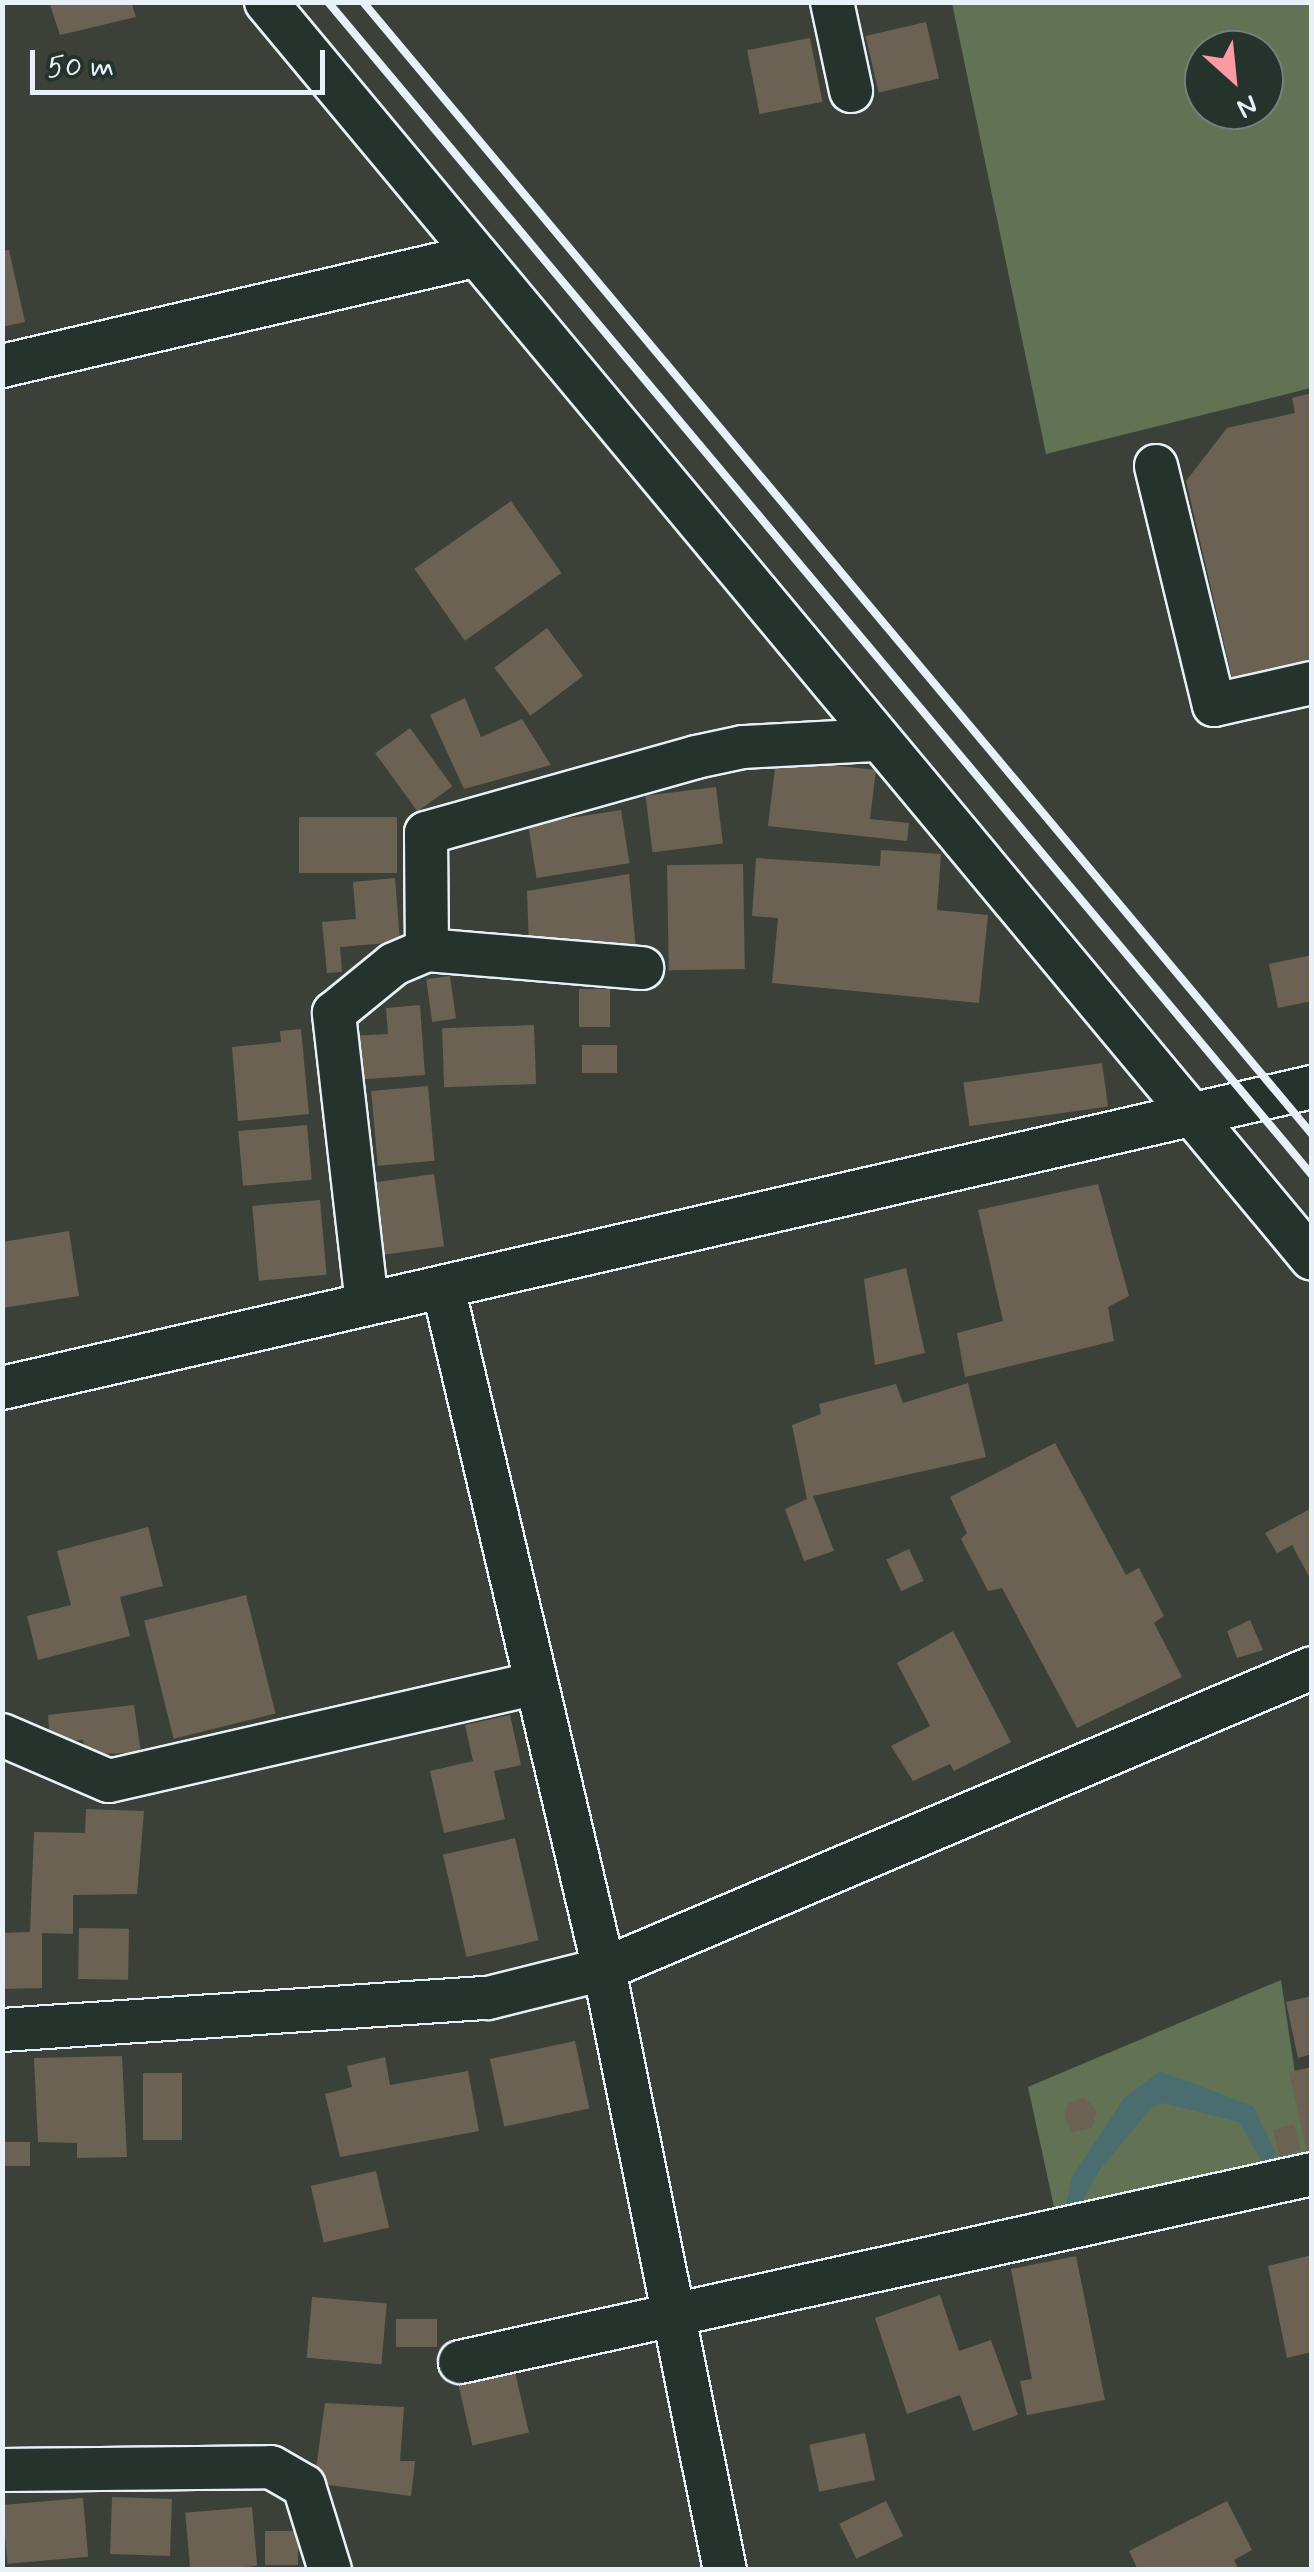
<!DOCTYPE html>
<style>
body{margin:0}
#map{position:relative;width:1314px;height:2572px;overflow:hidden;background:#3b4139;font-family:Mynerve,sans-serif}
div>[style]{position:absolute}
.green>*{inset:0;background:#627355}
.water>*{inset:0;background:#4a6d70}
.building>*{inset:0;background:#6b6254;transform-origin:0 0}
.roads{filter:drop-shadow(2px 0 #e8f1f8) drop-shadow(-2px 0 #e8f1f8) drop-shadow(0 2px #e8f1f8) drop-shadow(0 -2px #e8f1f8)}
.minor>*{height:42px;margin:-21px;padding:0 21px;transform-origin:21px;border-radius:21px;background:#26332d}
.rail>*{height:8px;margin:-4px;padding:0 4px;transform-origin:4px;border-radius:4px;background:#e8f1f8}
span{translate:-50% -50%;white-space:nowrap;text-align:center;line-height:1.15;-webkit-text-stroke:10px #26332d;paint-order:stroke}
.frame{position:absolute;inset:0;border:5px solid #e8f1f8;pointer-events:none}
.north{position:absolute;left:1184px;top:30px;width:100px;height:100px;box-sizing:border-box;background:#26332d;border:2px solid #747f7e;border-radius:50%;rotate:153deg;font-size:28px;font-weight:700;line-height:40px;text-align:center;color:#e8f1f8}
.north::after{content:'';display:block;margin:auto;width:35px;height:45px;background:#ff9aa2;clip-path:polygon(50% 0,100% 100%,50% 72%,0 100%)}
.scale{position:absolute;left:30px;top:50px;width:295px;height:45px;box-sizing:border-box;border:5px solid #e8f1f8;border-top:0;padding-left:12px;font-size:30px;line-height:35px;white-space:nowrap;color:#e8f1f8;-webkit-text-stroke:8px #26332d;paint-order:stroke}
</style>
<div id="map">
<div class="green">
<div style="clip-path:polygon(evenodd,952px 3px,1311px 3px,1311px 388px,1046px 454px,952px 3px,1204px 50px,1264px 50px,1264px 110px,1204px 110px,1204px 50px)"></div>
<div style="clip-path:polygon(1281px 1980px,1308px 2159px,1056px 2216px,1028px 2087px)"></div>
</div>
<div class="water">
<div style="clip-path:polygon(1160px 2071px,1253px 2106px,1276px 2153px,1272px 2159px,1262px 2162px,1239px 2122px,1162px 2103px,1152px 2107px,1099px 2171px,1080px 2205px,1066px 2205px,1072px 2177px,1124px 2098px)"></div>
</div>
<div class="building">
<div style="clip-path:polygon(49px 2px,131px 2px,136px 17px,60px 35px)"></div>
<div style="left:926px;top:22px;width:58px;height:62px;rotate:77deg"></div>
<div style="left:810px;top:38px;width:65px;height:64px;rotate:79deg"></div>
<div style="clip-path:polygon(9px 250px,25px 322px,2px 327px,2px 251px)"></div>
<div style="clip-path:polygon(1312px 393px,1312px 659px,1232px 678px,1186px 481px,1227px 428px,1295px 413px,1292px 398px)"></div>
<div style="left:511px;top:501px;width:88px;height:118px;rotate:55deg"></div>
<div style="left:547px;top:628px;width:60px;height:66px;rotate:53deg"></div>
<div style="clip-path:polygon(465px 698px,481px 737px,522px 719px,551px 765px,464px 789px,430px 715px)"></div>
<div style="left:410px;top:728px;width:72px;height:43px;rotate:54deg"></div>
<div style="clip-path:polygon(776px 759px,876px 770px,870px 819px,909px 823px,907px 841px,768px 826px)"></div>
<div style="left:716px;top:787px;width:57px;height:71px;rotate:83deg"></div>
<div style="left:621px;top:810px;width:54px;height:94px;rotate:81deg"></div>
<div style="left:299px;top:817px;width:98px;height:56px"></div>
<div style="clip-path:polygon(881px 850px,941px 854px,937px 910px,988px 915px,979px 1003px,772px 983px,778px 918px,752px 916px,756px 858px,880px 866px)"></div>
<div style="left:743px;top:864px;width:105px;height:76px;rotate:89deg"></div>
<div style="clip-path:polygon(629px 874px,636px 950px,529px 947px,527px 891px)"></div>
<div style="clip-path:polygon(395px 878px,400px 942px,340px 947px,342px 972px,327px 973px,322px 922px,356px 919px,353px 882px)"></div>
<div style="clip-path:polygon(1312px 955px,1312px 1001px,1278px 1008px,1269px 964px)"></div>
<div style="left:450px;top:976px;width:43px;height:24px;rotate:82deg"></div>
<div style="left:579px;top:989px;width:31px;height:38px"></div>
<div style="clip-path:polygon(420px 1005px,425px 1075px,352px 1080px,349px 1036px,388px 1034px,386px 1008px)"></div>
<div style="left:534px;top:1025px;width:59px;height:92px;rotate:88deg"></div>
<div style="clip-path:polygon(301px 1029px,309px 1114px,238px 1121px,232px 1047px,281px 1042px,280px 1031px)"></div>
<div style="left:617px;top:1045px;width:28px;height:35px;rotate:90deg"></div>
<div style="left:1102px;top:1063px;width:44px;height:140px;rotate:82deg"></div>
<div style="left:428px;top:1086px;width:75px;height:57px;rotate:85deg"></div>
<div style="left:307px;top:1125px;width:55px;height:69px;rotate:85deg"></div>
<div style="left:434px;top:1174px;width:73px;height:61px;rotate:82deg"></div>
<div style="clip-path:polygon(1098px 1184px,1129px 1296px,1108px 1307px,1114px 1341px,965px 1377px,957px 1333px,1003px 1321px,978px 1210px)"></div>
<div style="left:320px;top:1200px;width:75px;height:68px;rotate:85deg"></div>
<div style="clip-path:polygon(69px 1231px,79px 1296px,2px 1308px,2px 1242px)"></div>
<div style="clip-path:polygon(906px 1268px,925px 1353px,875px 1365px,864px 1279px)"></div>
<div style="clip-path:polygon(968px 1383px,986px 1457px,813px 1496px,834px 1551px,804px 1561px,785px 1509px,807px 1499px,792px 1425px,821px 1414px,819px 1404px,896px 1384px,903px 1403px)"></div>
<div style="clip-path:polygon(1055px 1443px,1126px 1575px,1139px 1568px,1164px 1616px,1154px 1623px,1182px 1677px,1077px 1728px,1002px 1588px,988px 1591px,961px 1539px,967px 1533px,950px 1497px)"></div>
<div style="clip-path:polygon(1312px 1508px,1312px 1582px,1292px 1545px,1277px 1553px,1265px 1533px)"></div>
<div style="clip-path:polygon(148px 1527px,163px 1586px,120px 1597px,130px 1636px,38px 1660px,27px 1616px,71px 1605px,57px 1551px)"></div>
<div style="left:909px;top:1549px;width:35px;height:25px;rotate:65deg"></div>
<div style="left:246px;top:1595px;width:122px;height:105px;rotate:76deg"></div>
<div style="clip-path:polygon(1250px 1620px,1263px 1650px,1237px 1658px,1227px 1631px)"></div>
<div style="clip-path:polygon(953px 1631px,1011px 1742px,954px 1771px,950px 1764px,913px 1781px,891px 1746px,930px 1726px,897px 1663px)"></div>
<div style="clip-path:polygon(134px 1705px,141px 1753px,86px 1754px,83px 1740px,50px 1742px,48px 1715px)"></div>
<div style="clip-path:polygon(510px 1715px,521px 1765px,494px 1771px,505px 1819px,444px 1833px,430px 1771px,473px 1761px,465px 1725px)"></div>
<div style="clip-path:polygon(86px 1809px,144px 1811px,137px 1894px,73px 1895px,73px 1934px,42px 1933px,42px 1988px,2px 1989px,2px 1933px,30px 1932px,34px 1832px,85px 1833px)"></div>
<div style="left:515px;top:1838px;width:105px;height:74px;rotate:77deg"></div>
<div style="left:79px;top:1928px;width:50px;height:51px;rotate:1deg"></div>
<div style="clip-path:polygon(1312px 1996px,1312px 2054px,1298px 2058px,1286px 2002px)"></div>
<div style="left:575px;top:2041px;width:69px;height:87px;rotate:78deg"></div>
<div style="clip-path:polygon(122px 2056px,127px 2157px,77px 2158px,77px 2143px,38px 2142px,34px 2058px)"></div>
<div style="clip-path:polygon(385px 2057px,390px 2085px,468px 2071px,479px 2131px,340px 2157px,325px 2094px,352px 2087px,347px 2066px)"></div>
<div style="clip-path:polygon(1312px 2067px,1312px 2153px,1307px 2153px,1289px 2072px)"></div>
<div style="left:143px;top:2073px;width:39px;height:67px"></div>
<div style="clip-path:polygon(1084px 2097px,1097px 2111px,1092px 2128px,1072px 2132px,1064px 2117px,1067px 2104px)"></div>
<div style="left:1294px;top:2124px;width:27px;height:22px;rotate:75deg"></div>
<div style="left:2px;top:2142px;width:28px;height:24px"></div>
<div style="left:376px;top:2171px;width:58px;height:67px;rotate:77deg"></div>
<div style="clip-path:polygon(1312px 2255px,1312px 2352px,1287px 2358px,1268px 2266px)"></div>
<div style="clip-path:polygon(1076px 2256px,1105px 2400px,1027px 2415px,1020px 2381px,1032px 2379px,1011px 2269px)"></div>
<div style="clip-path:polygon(940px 2295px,959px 2351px,991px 2340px,1018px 2415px,973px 2431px,960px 2395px,907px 2414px,875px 2318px)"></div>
<div style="left:312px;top:2297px;width:75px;height:61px;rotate:5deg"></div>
<div style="left:437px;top:2319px;width:28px;height:41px;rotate:90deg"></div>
<div style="left:515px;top:2372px;width:62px;height:58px;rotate:77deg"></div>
<div style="clip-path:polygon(325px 2403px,404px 2407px,400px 2461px,415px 2461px,411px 2496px,314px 2483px)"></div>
<div style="left:865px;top:2433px;width:48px;height:57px;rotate:78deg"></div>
<div style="left:112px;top:2497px;width:60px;height:57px;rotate:2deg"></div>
<div style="left:83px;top:2498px;width:59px;height:81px;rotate:85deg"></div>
<div style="left:886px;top:2501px;width:39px;height:52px;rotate:64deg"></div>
<div style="clip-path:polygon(1227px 2501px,1252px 2550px,1234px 2560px,1239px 2570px,1138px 2570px,1129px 2551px)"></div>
<div style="left:252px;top:2507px;width:59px;height:67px;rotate:85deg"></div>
<div style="left:265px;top:2531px;width:33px;height:34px"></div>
</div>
<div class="roads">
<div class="minor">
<div style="left:266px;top:2px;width:1635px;rotate:50.23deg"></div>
<div style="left:832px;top:2px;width:91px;rotate:77.9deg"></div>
<div style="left:2px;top:366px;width:484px;rotate:-13.1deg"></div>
<div style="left:1156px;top:466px;width:246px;rotate:76.4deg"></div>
<div style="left:1214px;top:705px;width:100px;rotate:-12.7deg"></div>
<div style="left:427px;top:950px;width:216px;rotate:4.8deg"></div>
<div style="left:443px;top:1287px;width:701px;rotate:76.72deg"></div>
<div style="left:604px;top:1969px;width:613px;rotate:78.62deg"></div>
<div style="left:367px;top:1304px;width:293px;rotate:-96.5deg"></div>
<div style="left:334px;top:1013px;width:77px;rotate:-39.2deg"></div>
<div style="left:394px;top:964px;width:36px;rotate:-23deg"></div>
<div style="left:427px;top:950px;width:117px;rotate:-90.5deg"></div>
<div style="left:426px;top:833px;width:280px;rotate:-15.7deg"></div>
<div style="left:696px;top:757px;width:48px;rotate:-12deg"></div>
<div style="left:743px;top:747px;width:135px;rotate:-3deg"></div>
<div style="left:2px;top:1388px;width:1344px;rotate:-12.94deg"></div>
<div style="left:2px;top:1735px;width:116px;rotate:23.3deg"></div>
<div style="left:109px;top:1781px;width:438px;rotate:-12.9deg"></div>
<div style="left:2px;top:2030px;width:487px;rotate:-3.8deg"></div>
<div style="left:488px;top:1998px;width:120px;rotate:-14deg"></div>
<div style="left:604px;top:1969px;width:769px;rotate:-23.03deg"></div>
<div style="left:460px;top:2362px;width:872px;rotate:-12.44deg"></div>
<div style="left:2px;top:2470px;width:269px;rotate:-0.6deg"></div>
<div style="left:271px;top:2467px;width:38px;rotate:30deg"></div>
<div style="left:304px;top:2486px;width:88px;rotate:72.8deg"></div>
</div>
</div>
<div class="rail">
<div style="left:328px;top:2px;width:1531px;rotate:50.01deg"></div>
<div style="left:363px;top:2px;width:1477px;rotate:50.03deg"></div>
</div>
<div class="frame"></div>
<div class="north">N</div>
<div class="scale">50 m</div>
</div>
